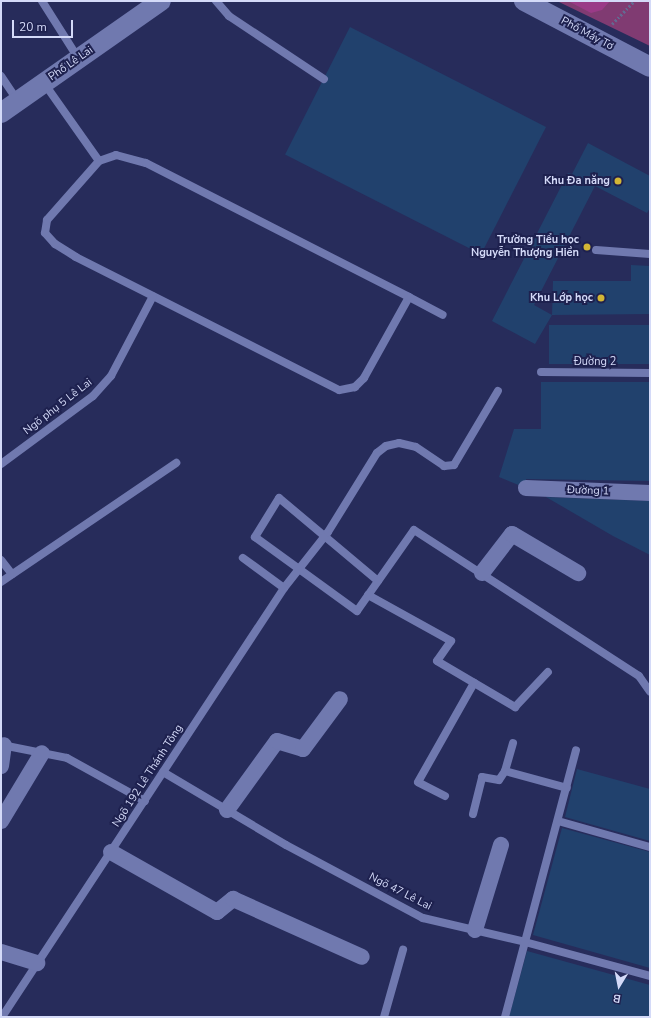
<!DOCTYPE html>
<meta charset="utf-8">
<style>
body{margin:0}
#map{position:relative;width:651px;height:1018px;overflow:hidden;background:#272c5b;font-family:"Nunito Sans",sans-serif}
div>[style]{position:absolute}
.green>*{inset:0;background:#803b72}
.forest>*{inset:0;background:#9a3a87}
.building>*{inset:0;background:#21416d;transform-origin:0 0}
.path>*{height:2.5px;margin-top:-1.25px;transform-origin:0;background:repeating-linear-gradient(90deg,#636992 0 2px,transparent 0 4px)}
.service>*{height:8px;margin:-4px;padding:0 4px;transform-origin:4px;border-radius:4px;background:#7079af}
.minor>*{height:16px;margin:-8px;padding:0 8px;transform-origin:8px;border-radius:8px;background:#7079af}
.tertiary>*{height:20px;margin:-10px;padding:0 10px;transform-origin:10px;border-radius:10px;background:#7079af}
.dots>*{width:11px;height:11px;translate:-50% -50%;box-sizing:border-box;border:2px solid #1e214f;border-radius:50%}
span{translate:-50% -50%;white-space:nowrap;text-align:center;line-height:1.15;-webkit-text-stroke:4px #1e214f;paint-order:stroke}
.street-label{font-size:11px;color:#d4daf8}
.poi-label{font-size:11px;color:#d4daf8;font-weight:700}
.right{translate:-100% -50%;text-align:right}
.frame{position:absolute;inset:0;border:2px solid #d4daf8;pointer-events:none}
.north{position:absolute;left:599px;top:966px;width:40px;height:40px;-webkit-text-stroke:3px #1e214f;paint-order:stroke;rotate:190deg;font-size:11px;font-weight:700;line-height:16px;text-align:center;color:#d4daf8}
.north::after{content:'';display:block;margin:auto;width:14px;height:18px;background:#d4daf8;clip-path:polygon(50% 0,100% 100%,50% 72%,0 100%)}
.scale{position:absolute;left:12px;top:20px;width:61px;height:18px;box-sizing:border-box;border:2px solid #d4daf8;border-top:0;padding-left:5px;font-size:12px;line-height:14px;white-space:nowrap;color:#d4daf8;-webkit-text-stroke:3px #1e214f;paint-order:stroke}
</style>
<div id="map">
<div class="green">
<div style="clip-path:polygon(557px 1px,650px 1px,650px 46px)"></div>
</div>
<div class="forest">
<div style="clip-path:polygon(568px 1px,610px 1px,602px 10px,591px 13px)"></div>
</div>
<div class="building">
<div style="left:350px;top:27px;width:220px;height:143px;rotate:27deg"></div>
<div style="clip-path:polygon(588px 143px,650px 176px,650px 208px,647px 213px,595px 186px,534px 305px,552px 315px,535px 344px,492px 321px,568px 173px,572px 174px)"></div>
<div style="clip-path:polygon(631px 265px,650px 266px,650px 314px,552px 315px,553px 281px,631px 281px)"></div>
<div style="left:650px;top:325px;width:39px;height:101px;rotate:90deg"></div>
<div style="clip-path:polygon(541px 382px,650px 382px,650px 481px,526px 479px,526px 488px,499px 477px,514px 429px,541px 429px)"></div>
<div style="clip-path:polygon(546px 497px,650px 501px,650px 555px,613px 536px)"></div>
<div style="clip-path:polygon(577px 769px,650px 789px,650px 841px,565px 817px)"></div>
<div style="clip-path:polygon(562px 828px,650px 852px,650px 968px,533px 935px)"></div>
<div style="clip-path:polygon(527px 951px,650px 985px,650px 1017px,509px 1017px)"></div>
</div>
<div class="path">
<div style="left:612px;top:24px;width:32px;rotate:-46deg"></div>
</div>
<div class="service">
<div style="left:42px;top:1px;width:67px;rotate:57.7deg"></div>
<div style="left:216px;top:1px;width:20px;rotate:49deg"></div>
<div style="left:229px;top:16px;width:114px;rotate:33.6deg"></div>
<div style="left:1px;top:76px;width:30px;rotate:56deg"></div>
<div style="left:44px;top:83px;width:95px;rotate:54.8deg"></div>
<div style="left:596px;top:250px;width:54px;rotate:4.2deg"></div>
<div style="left:409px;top:297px;width:93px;rotate:119.1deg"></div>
<div style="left:364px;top:378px;width:13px;rotate:135deg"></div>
<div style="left:355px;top:387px;width:16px;rotate:169deg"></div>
<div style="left:339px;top:390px;width:295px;rotate:-153.2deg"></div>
<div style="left:76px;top:257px;width:25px;rotate:-148deg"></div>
<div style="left:55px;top:244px;width:15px;rotate:-132deg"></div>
<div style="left:45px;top:233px;width:13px;rotate:-81deg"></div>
<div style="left:47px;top:220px;width:79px;rotate:-48.6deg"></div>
<div style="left:99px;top:161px;width:18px;rotate:-19deg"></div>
<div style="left:116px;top:155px;width:31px;rotate:15deg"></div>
<div style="left:146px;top:163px;width:295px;rotate:27deg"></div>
<div style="left:409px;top:297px;width:38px;rotate:28deg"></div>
<div style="left:541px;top:372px;width:109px;rotate:0.5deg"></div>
<div style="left:1px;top:464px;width:114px;rotate:-36.5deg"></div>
<div style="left:93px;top:396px;width:27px;rotate:-48deg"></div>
<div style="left:111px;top:376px;width:90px;rotate:-62.3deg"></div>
<div style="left:1px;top:560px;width:18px;rotate:52deg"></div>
<div style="left:378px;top:581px;width:129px;rotate:-140deg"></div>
<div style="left:279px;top:498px;width:46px;rotate:121.6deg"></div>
<div style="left:255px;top:537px;width:126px;rotate:36deg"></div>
<div style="left:357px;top:611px;width:99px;rotate:-54.9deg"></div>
<div style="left:414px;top:530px;width:268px;rotate:33deg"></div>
<div style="left:639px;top:676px;width:19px;rotate:55deg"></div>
<div style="left:1px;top:582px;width:212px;rotate:-34.2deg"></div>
<div style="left:284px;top:588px;width:71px;rotate:-51.8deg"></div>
<div style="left:328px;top:532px;width:93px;rotate:-58.2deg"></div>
<div style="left:377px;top:453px;width:11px;rotate:-38deg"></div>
<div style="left:386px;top:446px;width:13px;rotate:-13deg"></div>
<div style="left:399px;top:443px;width:17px;rotate:13deg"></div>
<div style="left:416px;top:447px;width:34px;rotate:34deg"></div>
<div style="left:444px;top:466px;width:10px;rotate:-6deg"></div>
<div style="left:454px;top:465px;width:86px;rotate:-59.3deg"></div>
<div style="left:368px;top:595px;width:95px;rotate:29deg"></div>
<div style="left:451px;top:641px;width:24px;rotate:125deg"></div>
<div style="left:437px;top:661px;width:91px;rotate:30.5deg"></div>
<div style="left:515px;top:707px;width:48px;rotate:-46.7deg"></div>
<div style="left:2px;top:745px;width:66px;rotate:11.3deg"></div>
<div style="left:67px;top:758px;width:89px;rotate:28.9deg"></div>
<div style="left:505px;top:771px;width:29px;rotate:-74deg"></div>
<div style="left:163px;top:772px;width:143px;rotate:30.7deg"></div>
<div style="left:286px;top:845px;width:155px;rotate:28.1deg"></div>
<div style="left:423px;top:918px;width:105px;rotate:13.2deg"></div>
<div style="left:525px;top:942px;width:130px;rotate:15.2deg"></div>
<div style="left:445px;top:796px;width:30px;rotate:-153deg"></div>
<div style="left:418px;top:782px;width:114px;rotate:-60.5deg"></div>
<div style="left:473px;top:814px;width:38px;rotate:-76deg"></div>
<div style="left:482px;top:777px;width:17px;rotate:10deg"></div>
<div style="left:499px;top:780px;width:11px;rotate:-56deg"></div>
<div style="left:505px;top:771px;width:64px;rotate:15.3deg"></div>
<div style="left:558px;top:821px;width:96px;rotate:15.8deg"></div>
<div style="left:2px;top:1017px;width:513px;rotate:-56.68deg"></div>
<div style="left:284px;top:588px;width:51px;rotate:-143.8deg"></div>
<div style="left:384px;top:1017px;width:70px;rotate:-74.2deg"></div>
<div style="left:505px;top:1017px;width:276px;rotate:-75.1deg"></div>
</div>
<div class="minor">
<div style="left:526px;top:488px;width:124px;rotate:2.3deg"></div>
<div style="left:482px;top:573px;width:49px;rotate:-52.4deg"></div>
<div style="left:512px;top:534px;width:77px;rotate:30.6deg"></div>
<div style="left:1px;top:766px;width:21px;rotate:-82deg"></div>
<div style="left:227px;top:810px;width:85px;rotate:-54.1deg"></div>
<div style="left:277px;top:741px;width:27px;rotate:17deg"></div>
<div style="left:303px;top:749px;width:62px;rotate:-53.5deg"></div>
<div style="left:1px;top:821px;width:79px;rotate:-58.9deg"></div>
<div style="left:111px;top:852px;width:122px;rotate:29.5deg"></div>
<div style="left:217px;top:912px;width:21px;rotate:-39deg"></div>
<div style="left:233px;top:899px;width:141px;rotate:24.2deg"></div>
<div style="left:475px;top:930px;width:89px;rotate:-73deg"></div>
<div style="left:1px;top:952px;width:38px;rotate:17deg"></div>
</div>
<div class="tertiary">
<div style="left:524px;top:1px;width:142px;rotate:27.6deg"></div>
<div style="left:1px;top:113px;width:195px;rotate:-35deg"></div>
</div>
<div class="dots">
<div style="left:618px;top:181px;background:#d3b635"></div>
<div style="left:587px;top:247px;background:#d3b635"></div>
<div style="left:601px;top:298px;background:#d3b635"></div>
</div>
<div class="street-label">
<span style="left:587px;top:34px;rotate:28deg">Phố Máy Tơ</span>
<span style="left:71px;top:64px;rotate:-35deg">Phố Lê Lai</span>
<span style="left:595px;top:362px">Đường 2</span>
<span style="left:58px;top:407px;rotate:-38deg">Ngõ phụ 5 Lê Lai</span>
<span style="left:588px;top:491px;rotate:2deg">Đường 1</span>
<span style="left:148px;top:776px;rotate:-57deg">Ngõ 192 Lê Thánh Tông</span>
<span style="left:400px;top:892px;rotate:27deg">Ngõ 47 Lê Lai</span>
</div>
<div class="poi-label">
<span class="right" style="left:610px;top:181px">Khu Đa năng</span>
<span class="right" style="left:579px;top:247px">Trường Tiểu học<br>Nguyễn Thượng Hiền</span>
<span class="right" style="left:593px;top:298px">Khu Lớp học</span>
</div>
<div class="frame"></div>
<div class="north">B</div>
<div class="scale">20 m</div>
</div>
